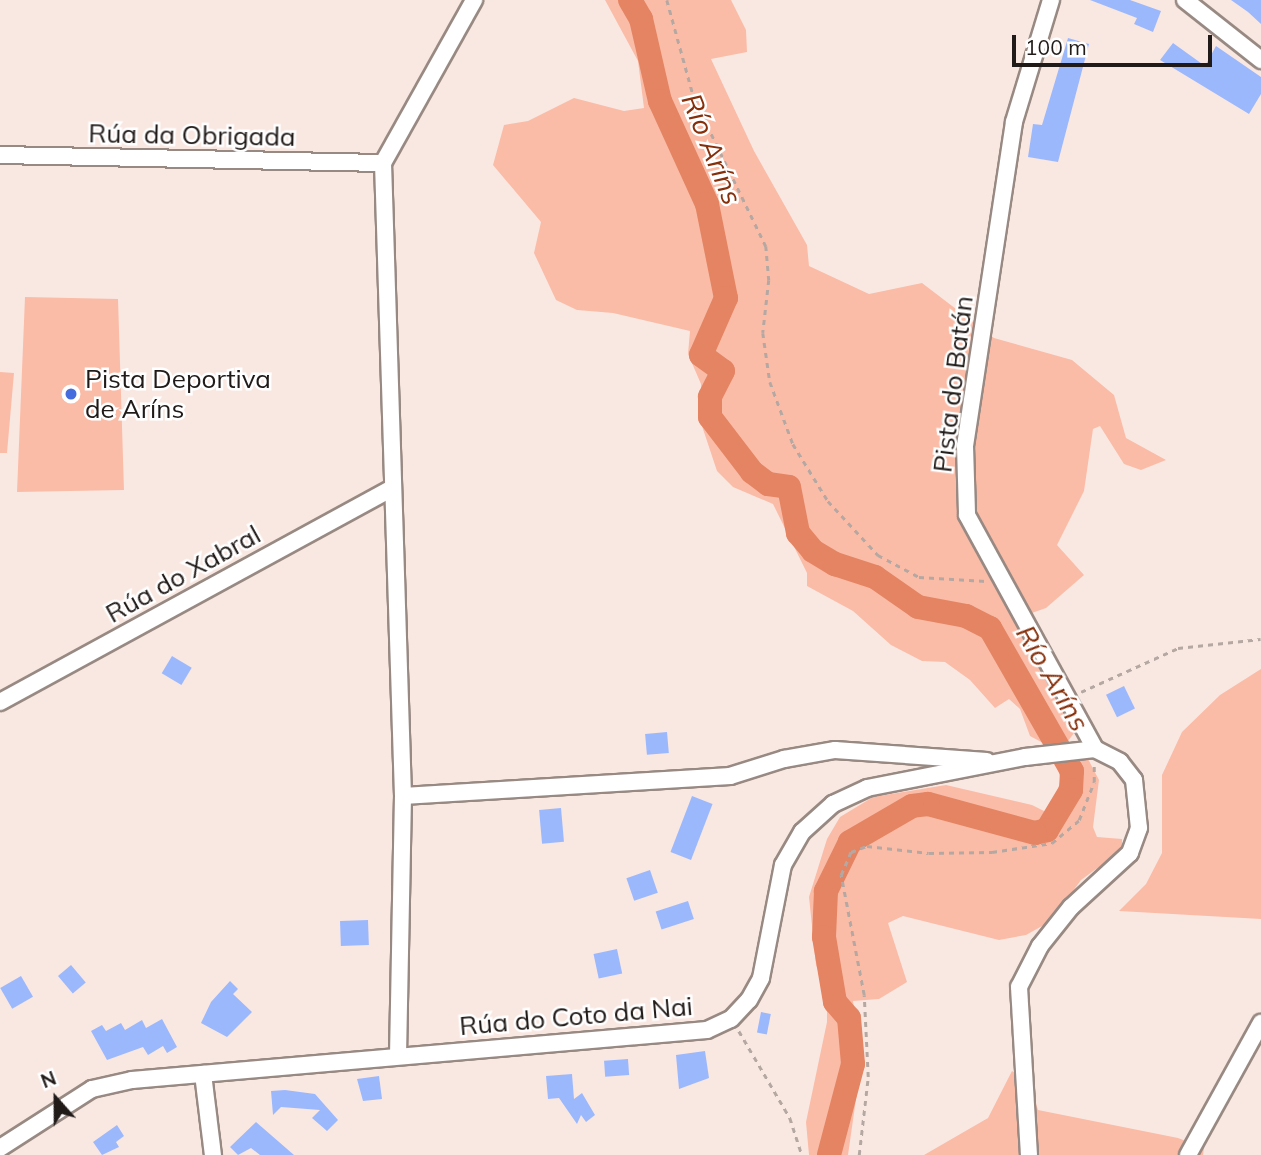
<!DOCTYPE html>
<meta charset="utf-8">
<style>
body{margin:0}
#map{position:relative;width:1261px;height:1155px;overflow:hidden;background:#f9e8e2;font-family:Mulish,sans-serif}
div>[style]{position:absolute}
.green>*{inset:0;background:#fabca7}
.river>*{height:24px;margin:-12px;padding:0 12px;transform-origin:12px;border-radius:12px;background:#e48463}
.building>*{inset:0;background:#9cb8fc;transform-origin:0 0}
.path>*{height:2.5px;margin-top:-1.25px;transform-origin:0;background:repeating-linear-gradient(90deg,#b5a8a3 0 5px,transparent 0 10px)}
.roads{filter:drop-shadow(2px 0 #988983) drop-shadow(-2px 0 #988983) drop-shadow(0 2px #988983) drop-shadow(0 -2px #988983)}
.minor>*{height:16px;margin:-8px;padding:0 8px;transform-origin:8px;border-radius:8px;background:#fff}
.dots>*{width:19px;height:19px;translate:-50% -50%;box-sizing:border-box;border:4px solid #fff;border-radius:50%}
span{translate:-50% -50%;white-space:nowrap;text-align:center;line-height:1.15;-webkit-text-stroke:5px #fff;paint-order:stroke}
.street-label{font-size:26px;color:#201a18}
.poi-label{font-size:26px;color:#201a18}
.left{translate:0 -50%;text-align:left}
.water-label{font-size:28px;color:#852f0b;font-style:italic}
.north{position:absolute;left:21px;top:1064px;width:70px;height:70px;-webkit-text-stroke:5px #fff;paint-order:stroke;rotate:339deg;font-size:19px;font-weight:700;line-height:28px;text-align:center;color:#201a18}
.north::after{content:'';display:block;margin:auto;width:24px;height:32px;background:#201a18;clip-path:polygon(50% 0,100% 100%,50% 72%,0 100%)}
.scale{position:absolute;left:1012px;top:35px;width:200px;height:32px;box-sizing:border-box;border:4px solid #201a18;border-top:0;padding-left:9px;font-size:21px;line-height:24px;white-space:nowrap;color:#201a18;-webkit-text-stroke:5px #fff;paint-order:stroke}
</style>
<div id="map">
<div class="green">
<div style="clip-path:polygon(605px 0,731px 0,746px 30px,747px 52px,711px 59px,754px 151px,807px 245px,809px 266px,869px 294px,922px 283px,994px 338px,1072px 360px,1114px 395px,1126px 438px,1166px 460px,1141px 470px,1124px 464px,1100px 426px,1093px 429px,1084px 491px,1057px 545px,1084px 575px,1046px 608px,1029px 614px,1077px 729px,1068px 741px,1045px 744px,1030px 736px,1020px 709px,1009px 699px,995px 708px,970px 680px,945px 662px,922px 661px,891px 645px,853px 611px,807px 586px,807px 573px,773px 504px,733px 487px,717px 471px,702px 426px,701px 384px,688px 354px,690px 331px,613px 313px,577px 310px,556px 300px,534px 253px,541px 222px,493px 165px,504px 125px,528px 121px,574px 98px,624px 111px,644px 108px,638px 61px)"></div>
<div style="clip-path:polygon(25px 297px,118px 299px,124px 490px,17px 492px)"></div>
<div style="clip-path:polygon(0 372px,14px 373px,7px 453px,0 453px)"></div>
<div style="clip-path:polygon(1261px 669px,1261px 919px,1119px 911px,1146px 884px,1162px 853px,1162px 775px,1182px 732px,1220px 695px)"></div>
<div style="clip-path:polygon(1074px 759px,1088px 759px,1099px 780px,1093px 827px,1097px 837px,1122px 839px,1122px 850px,1081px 880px,1051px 921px,1026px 935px,999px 940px,903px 916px,888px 923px,907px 982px,879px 999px,853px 1001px,861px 1064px,848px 1155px,809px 1155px,806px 1122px,827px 1022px,827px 995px,816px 965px,809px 897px,827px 839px,840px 817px,873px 797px,946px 785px,1032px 805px,1050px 814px,1061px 779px,1056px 764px)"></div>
<div style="clip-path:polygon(1012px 1071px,1030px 1083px,1038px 1110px,1178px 1138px,1204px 1148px,1203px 1155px,924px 1155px,988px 1118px)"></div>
</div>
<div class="river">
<div style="left:630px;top:0;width:22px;rotate:60deg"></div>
<div style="left:641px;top:19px;width:84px;rotate:77deg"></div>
<div style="left:660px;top:101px;width:113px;rotate:65.5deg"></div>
<div style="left:707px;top:204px;width:96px;rotate:78.6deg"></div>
<div style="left:726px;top:298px;width:62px;rotate:113.7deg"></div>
<div style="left:701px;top:355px;width:27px;rotate:36deg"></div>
<div style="left:723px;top:371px;width:29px;rotate:117deg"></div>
<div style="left:710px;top:397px;width:20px;rotate:90deg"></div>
<div style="left:710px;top:417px;width:69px;rotate:52.6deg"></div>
<div style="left:752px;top:472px;width:20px;rotate:37deg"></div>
<div style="left:768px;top:484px;width:21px;rotate:8deg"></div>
<div style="left:789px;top:487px;width:47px;rotate:78.9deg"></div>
<div style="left:798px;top:533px;width:23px;rotate:50deg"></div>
<div style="left:813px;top:551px;width:26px;rotate:31deg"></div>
<div style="left:835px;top:564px;width:42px;rotate:18deg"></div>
<div style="left:875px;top:577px;width:52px;rotate:34.9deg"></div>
<div style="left:918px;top:607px;width:49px;rotate:10.6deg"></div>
<div style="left:966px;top:616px;width:27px;rotate:27deg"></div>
<div style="left:990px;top:628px;width:165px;rotate:60.2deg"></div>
<div style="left:1072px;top:771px;width:19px;rotate:93deg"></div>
<div style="left:1071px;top:790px;width:47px;rotate:121deg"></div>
<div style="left:1047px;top:830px;width:12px;rotate:166deg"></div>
<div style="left:1035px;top:833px;width:111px;rotate:-164.8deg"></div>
<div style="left:928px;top:804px;width:16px;rotate:173deg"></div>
<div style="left:912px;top:806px;width:72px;rotate:149.9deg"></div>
<div style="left:850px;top:842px;width:55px;rotate:116.1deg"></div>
<div style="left:826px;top:891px;width:46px;rotate:92.5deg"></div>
<div style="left:824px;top:937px;width:66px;rotate:80.4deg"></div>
<div style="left:835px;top:1002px;width:21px;rotate:49deg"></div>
<div style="left:849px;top:1018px;width:46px;rotate:85deg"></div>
<div style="left:853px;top:1064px;width:94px;rotate:104.8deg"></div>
</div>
<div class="building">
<div style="clip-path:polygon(1090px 0,1130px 0,1161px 11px,1153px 32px,1134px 24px,1137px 18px)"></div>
<div style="clip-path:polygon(1231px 0,1261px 0,1261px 24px,1248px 12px)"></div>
<div style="clip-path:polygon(1068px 38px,1089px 44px,1058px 162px,1028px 157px,1033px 124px,1042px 125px)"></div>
<div style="clip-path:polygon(1173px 43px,1205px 66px,1216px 46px,1261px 77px,1261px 94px,1249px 114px,1160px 60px)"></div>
<div style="left:172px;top:656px;width:23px;height:20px;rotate:31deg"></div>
<div style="left:1124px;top:686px;width:25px;height:20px;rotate:64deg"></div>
<div style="left:667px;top:732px;width:21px;height:22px;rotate:85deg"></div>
<div style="left:692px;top:796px;width:22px;height:60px;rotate:21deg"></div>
<div style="left:561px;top:808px;width:34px;height:22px;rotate:85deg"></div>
<div style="left:650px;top:870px;width:24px;height:25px;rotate:71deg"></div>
<div style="left:688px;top:901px;width:19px;height:34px;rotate:72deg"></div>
<div style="left:368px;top:920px;width:25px;height:28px;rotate:88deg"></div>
<div style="left:617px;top:949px;width:25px;height:24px;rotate:78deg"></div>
<div style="left:71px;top:965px;width:23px;height:17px;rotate:50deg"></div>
<div style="left:21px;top:976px;width:24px;height:24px;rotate:60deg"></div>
<div style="clip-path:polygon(230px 981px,238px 989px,233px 994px,252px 1012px,227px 1037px,201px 1023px,211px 1002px)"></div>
<div style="left:761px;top:1012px;width:10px;height:21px;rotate:11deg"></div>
<div style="clip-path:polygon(162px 1019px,177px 1047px,167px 1053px,163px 1046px,148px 1055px,143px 1047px,107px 1060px,91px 1031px,102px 1025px,106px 1031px,121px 1023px,125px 1030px,142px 1020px,146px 1028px)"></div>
<div style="clip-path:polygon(705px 1051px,709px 1078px,679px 1089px,676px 1055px)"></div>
<div style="left:628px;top:1059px;width:16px;height:24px;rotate:86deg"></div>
<div style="clip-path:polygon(572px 1074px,574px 1099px,582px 1093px,595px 1115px,586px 1122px,581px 1115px,577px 1124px,559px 1098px,548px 1099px,546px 1076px)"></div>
<div style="clip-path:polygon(379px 1076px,382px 1099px,363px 1101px,357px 1079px)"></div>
<div style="clip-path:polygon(285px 1090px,315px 1094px,338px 1120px,327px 1131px,312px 1118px,320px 1110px,281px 1107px,273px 1115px,271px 1091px)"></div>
<div style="clip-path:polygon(256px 1122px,294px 1155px,260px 1155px,251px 1148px,238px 1155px,230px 1147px)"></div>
<div style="clip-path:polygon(117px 1125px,124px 1136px,116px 1142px,119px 1147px,102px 1155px,93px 1142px)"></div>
</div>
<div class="path">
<div style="left:667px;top:0;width:102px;rotate:74.6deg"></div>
<div style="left:694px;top:98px;width:165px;rotate:64.1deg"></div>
<div style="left:766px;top:246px;width:34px;rotate:85deg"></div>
<div style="left:769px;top:280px;width:53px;rotate:96.5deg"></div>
<div style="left:763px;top:333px;width:49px;rotate:81.9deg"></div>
<div style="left:770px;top:382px;width:66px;rotate:69.6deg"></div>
<div style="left:793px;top:444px;width:67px;rotate:58.4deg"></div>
<div style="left:828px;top:501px;width:74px;rotate:47.2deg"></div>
<div style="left:878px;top:555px;width:47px;rotate:28.2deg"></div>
<div style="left:919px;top:577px;width:67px;rotate:3.4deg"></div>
<div style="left:1081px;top:692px;width:107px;rotate:-24.4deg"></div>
<div style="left:1178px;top:648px;width:83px;rotate:-6.2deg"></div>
<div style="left:739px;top:1031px;width:101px;rotate:59.6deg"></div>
<div style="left:790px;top:1118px;width:39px;rotate:72deg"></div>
<div style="left:859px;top:1155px;width:79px;rotate:-83.4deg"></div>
<div style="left:868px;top:1077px;width:82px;rotate:-92.8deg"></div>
<div style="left:864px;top:995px;width:122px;rotate:-100.9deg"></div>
<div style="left:841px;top:875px;width:25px;rotate:-67deg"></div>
<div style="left:851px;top:852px;width:17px;rotate:-21deg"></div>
<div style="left:867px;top:846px;width:62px;rotate:6.4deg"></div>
<div style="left:929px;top:853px;width:63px;rotate:-0.9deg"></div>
<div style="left:992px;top:852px;width:61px;rotate:-8.5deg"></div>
<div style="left:1052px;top:843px;width:35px;rotate:-40deg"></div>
<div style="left:1079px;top:820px;width:41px;rotate:-68.5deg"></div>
<div style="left:1094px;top:782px;width:16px;rotate:-90deg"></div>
</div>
<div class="roads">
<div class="minor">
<div style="left:1051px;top:0;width:127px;rotate:106.9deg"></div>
<div style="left:1014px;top:122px;width:328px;rotate:98.6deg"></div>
<div style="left:965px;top:446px;width:69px;rotate:88.3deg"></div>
<div style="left:967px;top:515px;width:267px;rotate:61.3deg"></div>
<div style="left:1185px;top:0;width:97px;rotate:38.3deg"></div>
<div style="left:0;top:155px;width:383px;rotate:1.2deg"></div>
<div style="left:0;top:702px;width:444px;rotate:-28.6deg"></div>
<div style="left:403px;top:796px;width:328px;rotate:-3.5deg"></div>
<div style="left:730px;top:776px;width:57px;rotate:-17.5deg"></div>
<div style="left:784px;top:759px;width:52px;rotate:-10deg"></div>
<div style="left:835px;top:750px;width:152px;rotate:4.1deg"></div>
<div style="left:398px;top:1056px;width:260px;rotate:-88.9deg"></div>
<div style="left:403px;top:796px;width:633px;rotate:-91.81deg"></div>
<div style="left:383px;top:163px;width:187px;rotate:-60.8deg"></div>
<div style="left:203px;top:1074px;width:82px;rotate:83deg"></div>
<div style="left:0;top:1148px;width:109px;rotate:-32.7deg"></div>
<div style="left:92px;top:1089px;width:41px;rotate:-12.7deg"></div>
<div style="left:132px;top:1080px;width:577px;rotate:-4.97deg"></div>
<div style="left:707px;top:1030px;width:26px;rotate:-25deg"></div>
<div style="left:731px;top:1019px;width:26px;rotate:-47deg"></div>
<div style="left:749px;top:1000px;width:25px;rotate:-61deg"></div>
<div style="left:761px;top:978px;width:115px;rotate:-79deg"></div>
<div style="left:783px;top:865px;width:38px;rotate:-60deg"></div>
<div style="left:802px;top:832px;width:42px;rotate:-42.1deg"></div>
<div style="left:833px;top:804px;width:38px;rotate:-25deg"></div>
<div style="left:867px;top:788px;width:161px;rotate:-11.1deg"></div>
<div style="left:1025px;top:757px;width:70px;rotate:-6.5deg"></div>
<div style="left:1095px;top:749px;width:28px;rotate:27deg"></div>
<div style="left:1120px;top:762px;width:23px;rotate:52deg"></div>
<div style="left:1134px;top:780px;width:48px;rotate:84.1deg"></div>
<div style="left:1139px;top:828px;width:27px;rotate:110deg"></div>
<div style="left:1130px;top:853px;width:80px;rotate:137.5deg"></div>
<div style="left:1071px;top:907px;width:50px;rotate:128.5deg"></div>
<div style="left:1040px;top:946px;width:46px;rotate:117.1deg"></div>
<div style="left:1019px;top:987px;width:168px;rotate:86.6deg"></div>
<div style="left:1188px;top:1155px;width:151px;rotate:-61.1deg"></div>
</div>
</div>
<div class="dots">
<div style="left:71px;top:394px;background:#456bdd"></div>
</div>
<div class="street-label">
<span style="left:192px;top:135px;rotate:1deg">Rúa da Obrigada</span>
<span style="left:953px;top:384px;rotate:-83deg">Pista do Batán</span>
<span style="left:183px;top:574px;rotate:-29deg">Rúa do Xabral</span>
<span style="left:576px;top:1016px;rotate:-5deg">Rúa do Coto da Nai</span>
</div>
<div class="poi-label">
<span class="left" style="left:85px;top:394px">Pista Deportiva<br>de Aríns</span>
</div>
<div class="water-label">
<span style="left:712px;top:149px;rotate:68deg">Río Aríns</span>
<span style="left:1053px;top:678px;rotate:60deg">Río Aríns</span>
</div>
<div class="north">N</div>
<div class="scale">100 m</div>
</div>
